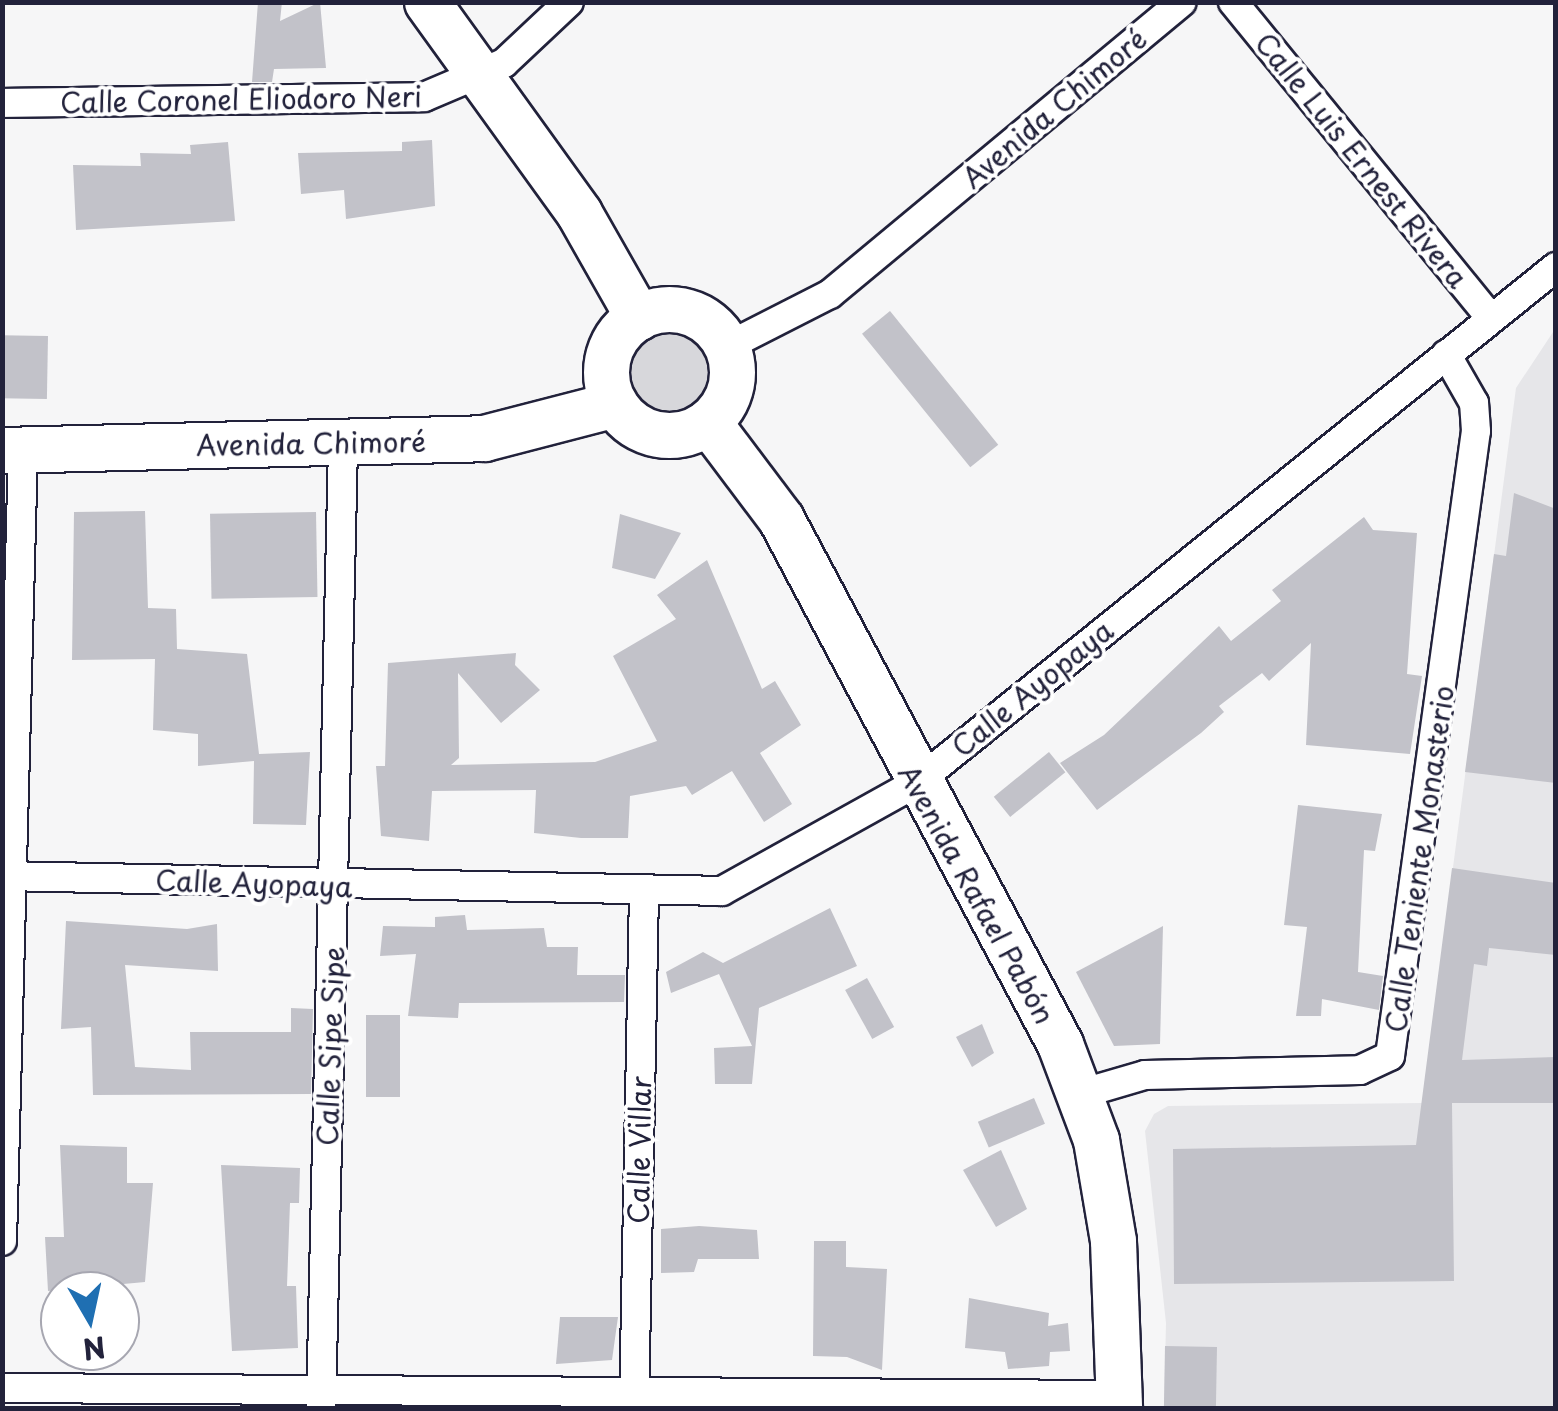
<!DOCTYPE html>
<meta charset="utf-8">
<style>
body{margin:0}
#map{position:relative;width:1558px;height:1411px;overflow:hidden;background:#f6f6f7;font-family:"Playpen Sans",sans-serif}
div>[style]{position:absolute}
.built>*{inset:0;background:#e6e6e9}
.green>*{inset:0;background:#d7d7db}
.round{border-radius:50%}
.building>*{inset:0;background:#c2c2c9;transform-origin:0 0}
.roads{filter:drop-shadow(2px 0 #22223b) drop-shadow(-2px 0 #22223b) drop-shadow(0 2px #22223b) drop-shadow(0 -2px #22223b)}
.minor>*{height:28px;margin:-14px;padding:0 14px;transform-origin:14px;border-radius:14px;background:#fff}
.trunk>*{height:45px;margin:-22.5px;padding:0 22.5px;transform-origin:22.5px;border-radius:22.5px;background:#fff}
.trunk>.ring{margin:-22.5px;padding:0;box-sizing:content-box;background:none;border:45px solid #fff;border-radius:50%}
span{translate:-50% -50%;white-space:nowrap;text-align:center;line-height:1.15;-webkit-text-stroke:8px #fff;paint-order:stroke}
.street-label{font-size:28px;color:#22223b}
.frame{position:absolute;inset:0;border:5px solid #22223b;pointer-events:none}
.north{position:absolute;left:40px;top:1271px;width:100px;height:100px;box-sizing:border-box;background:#fff;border:2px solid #a7a7b1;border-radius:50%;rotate:171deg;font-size:28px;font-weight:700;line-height:40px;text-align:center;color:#22223b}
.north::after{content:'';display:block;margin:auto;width:35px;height:45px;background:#1f6fb2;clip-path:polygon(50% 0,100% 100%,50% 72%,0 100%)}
</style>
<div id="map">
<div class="built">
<div style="clip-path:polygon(1555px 329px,1555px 1408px,1164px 1408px,1166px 1323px,1145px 1131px,1154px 1114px,1168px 1106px,1422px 1103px,1516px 388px)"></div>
</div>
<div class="green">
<div class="round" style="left:622px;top:326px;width:92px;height:92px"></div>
</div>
<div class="building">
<div style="clip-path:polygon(258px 2px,282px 2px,280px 21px,320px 2px,326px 68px,274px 69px,272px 82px,252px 82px)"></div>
<div style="clip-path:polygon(432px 140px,435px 206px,346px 219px,344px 190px,301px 194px,298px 153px,402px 151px,402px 142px)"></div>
<div style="clip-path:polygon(228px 142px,235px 221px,76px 230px,73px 165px,141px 166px,140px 153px,191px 154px,190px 145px)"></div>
<div style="left:890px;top:311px;width:172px;height:36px;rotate:51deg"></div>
<div style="left:48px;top:336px;width:63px;height:46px;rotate:91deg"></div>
<div style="clip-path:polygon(1514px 493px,1556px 509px,1556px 783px,1465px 772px,1494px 554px,1506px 556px)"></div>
<div style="clip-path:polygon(145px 511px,148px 608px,176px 609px,177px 649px,247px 654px,259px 754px,310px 752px,306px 825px,253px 824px,254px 761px,198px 766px,198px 734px,153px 730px,155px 659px,72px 660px,74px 512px)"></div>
<div style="left:316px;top:512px;width:85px;height:106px;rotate:89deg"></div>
<div style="clip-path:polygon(620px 514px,681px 533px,655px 579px,612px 568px)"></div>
<div style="clip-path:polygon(1364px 517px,1373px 530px,1417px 533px,1407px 674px,1422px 676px,1410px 754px,1306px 745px,1311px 643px,1269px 681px,1262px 673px,1219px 706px,1224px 712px,1201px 733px,1097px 810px,1060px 763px,1104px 735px,1219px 626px,1231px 641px,1281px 601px,1272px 590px)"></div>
<div style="clip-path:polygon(707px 560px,762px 689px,775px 681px,801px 725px,760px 753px,792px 804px,764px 822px,732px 771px,692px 795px,686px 786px,630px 796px,628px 838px,581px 838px,534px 833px,536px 790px,432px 791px,429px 841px,381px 836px,376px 766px,385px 766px,388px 663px,516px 653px,515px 665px,540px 690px,501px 723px,458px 673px,459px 758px,451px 765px,595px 762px,657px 741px,613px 656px,676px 619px,657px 595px)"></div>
<div style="left:1049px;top:752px;width:26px;height:71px;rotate:51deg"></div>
<div style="clip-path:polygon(1298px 805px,1382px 814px,1375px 851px,1364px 850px,1358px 972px,1383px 976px,1379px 1010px,1322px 999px,1321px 1016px,1296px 1016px,1307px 927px,1284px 925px)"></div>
<div style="clip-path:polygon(1452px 868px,1556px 883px,1556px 955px,1489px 948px,1487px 966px,1474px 964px,1462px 1060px,1556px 1057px,1556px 1103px,1452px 1103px,1454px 1281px,1174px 1284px,1173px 1149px,1416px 1145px)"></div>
<div style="clip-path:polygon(830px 908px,857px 966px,759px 1008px,752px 1084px,715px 1084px,714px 1048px,752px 1046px,719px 974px,671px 993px,666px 972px,703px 952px,723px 963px)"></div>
<div style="clip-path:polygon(465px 915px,467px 930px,544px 928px,547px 947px,578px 947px,577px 975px,625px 975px,624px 1002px,459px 1003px,458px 1018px,408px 1016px,416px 954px,380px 956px,383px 926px,435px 927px,435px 917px)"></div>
<div style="clip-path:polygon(66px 921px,187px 929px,217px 924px,218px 971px,125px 965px,135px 1067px,191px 1070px,190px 1032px,291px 1032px,291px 1008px,313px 1009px,311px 1094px,93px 1095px,91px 1027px,61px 1029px)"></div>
<div style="clip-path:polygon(1163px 926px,1160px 1044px,1114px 1046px,1076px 972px)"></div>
<div style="left:867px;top:978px;width:56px;height:25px;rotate:61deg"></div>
<div style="left:366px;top:1015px;width:34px;height:82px"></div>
<div style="clip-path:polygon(982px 1024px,994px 1053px,972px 1067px,956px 1037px)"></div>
<div style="left:1034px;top:1098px;width:28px;height:61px;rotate:67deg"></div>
<div style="clip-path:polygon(60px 1145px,127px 1147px,127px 1183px,153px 1183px,145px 1282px,48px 1291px,45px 1237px,64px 1237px)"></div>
<div style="clip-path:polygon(1001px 1150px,1027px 1209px,996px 1227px,963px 1170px)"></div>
<div style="clip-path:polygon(221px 1165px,300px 1168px,299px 1203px,290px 1203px,287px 1286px,296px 1286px,298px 1348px,232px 1351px)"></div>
<div style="clip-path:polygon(699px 1226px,757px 1230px,759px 1259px,698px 1259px,694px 1272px,661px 1273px,661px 1229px)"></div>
<div style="clip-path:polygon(814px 1241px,846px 1241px,846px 1267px,887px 1269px,882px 1370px,847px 1357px,813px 1356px)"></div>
<div style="clip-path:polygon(969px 1298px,1049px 1313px,1048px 1326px,1068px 1323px,1070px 1351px,1050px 1352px,1049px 1366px,1008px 1369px,1005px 1352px,965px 1348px)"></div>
<div style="clip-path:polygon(560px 1317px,618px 1317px,612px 1360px,556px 1364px)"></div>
<div style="left:1165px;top:1346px;width:52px;height:62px;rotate:1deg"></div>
</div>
<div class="roads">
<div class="minor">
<div style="left:1233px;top:2px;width:408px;rotate:50.8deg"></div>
<div style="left:2px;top:103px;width:422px;rotate:-0.8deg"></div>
<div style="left:424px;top:97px;width:87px;rotate:-23deg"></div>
<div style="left:504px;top:63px;width:89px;rotate:-43.2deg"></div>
<div style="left:728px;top:346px;width:114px;rotate:-27deg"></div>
<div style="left:830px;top:294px;width:457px;rotate:-39.7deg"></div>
<div style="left:2px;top:876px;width:720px;rotate:1.19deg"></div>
<div style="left:722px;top:891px;width:222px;rotate:-29.1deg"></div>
<div style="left:916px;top:783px;width:822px;rotate:-38.88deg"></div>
<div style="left:1080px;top:1094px;width:68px;rotate:-16.3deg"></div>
<div style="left:1145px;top:1075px;width:215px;rotate:-1.3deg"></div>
<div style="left:1360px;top:1070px;width:33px;rotate:-25deg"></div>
<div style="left:1390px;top:1056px;width:631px;rotate:-82.17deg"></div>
<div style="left:1476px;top:431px;width:28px;rotate:-94deg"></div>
<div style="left:1474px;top:403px;width:56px;rotate:-119.7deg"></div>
<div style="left:2px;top:1241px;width:791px;rotate:-88.48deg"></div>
<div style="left:2px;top:1388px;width:1118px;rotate:0.36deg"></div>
<div style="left:321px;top:1408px;width:965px;rotate:-88.69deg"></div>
<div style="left:634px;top:1408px;width:517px;rotate:-88.89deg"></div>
</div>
<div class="trunk">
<div style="left:427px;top:2px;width:260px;rotate:54.2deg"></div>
<div style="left:579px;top:213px;width:120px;rotate:60.4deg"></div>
<div class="ring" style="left:606px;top:309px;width:81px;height:81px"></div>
<div style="left:708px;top:422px;width:121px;rotate:53deg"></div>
<div style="left:781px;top:519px;width:595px;rotate:62.01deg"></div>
<div style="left:1060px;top:1044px;width:103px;rotate:69.4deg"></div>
<div style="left:1096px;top:1140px;width:102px;rotate:80.4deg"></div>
<div style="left:1113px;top:1241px;width:167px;rotate:87.9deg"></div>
<div style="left:2px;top:450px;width:482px;rotate:-1.4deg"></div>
<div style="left:484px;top:438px;width:135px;rotate:-14.5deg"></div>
</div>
</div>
<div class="street-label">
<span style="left:241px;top:99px;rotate:-1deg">Calle Coronel Eliodoro Neri</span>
<span style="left:1054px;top:108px;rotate:-40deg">Avenida Chimoré</span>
<span style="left:1362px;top:160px;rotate:51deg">Calle Luis Ernest Rivera</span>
<span style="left:311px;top:443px;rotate:-1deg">Avenida Chimoré</span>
<span style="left:1032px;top:688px;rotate:-39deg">Calle Ayopaya</span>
<span style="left:1419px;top:859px;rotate:-82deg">Calle Teniente Monasterio</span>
<span style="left:254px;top:883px;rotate:2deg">Calle Ayopaya</span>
<span style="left:977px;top:894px;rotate:61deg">Avenida Rafael Pabón</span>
<span style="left:330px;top:1046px;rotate:-88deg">Calle Sipe Sipe</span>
<span style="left:639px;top:1150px;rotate:-89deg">Calle Villar</span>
</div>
<div class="frame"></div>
<div class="north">N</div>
</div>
